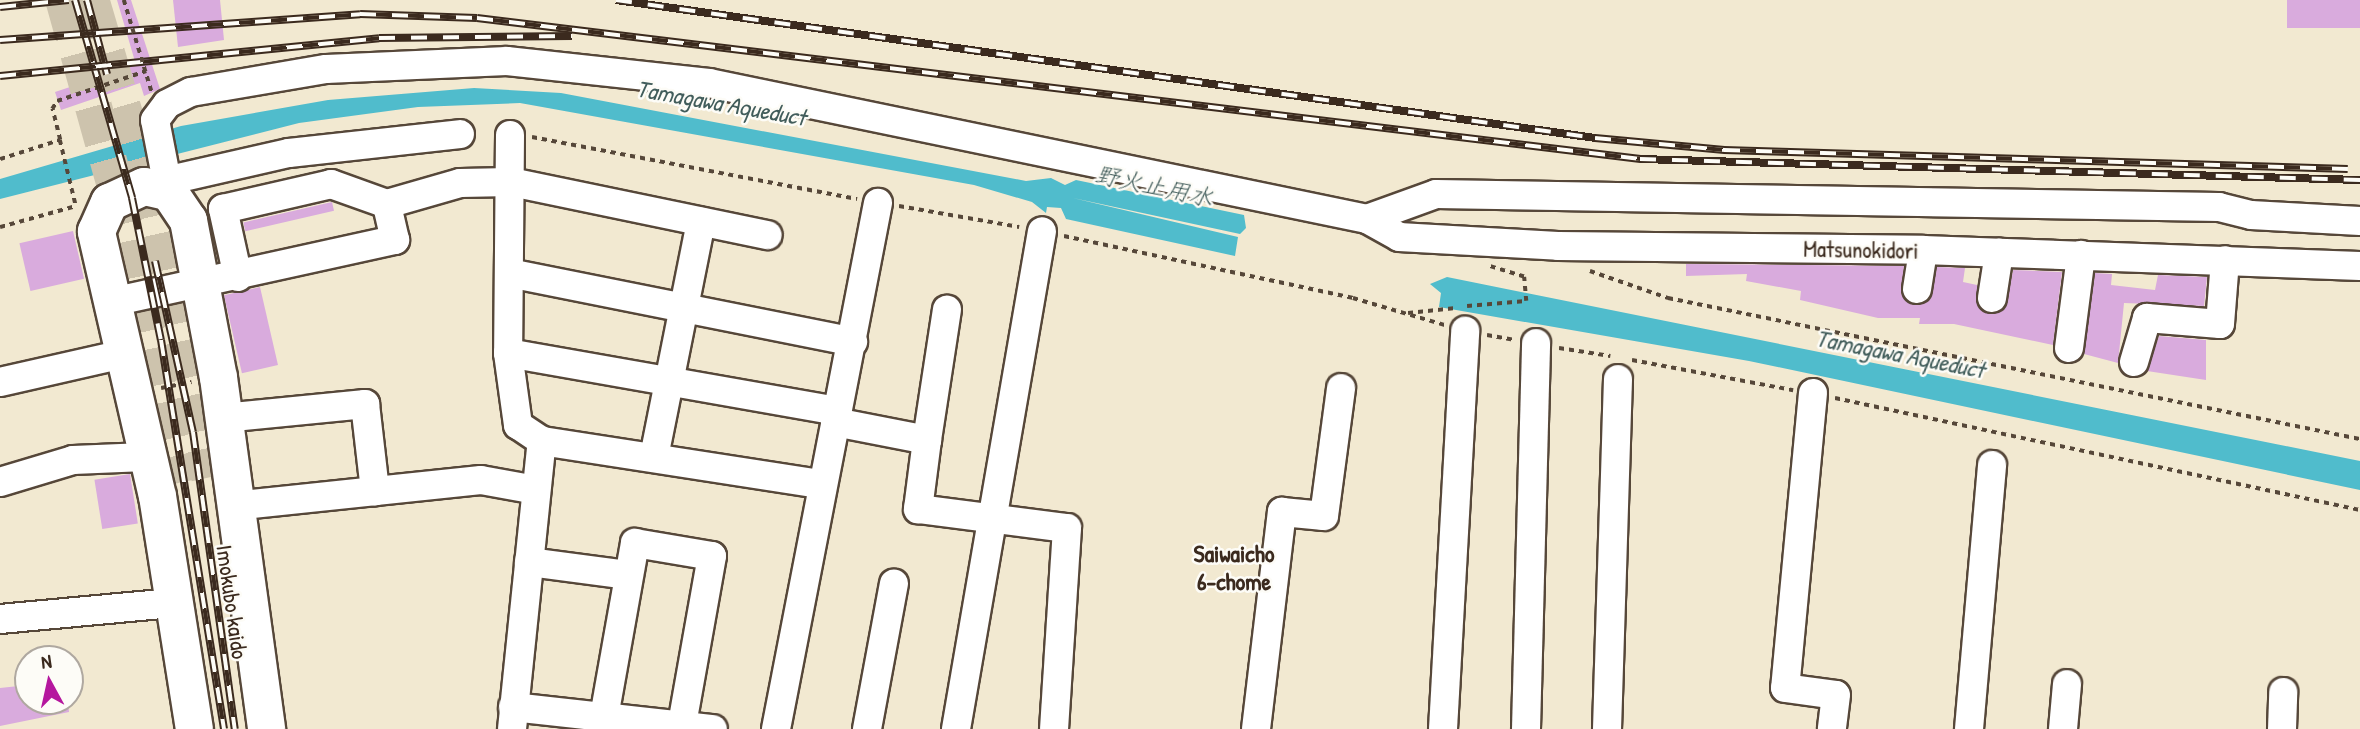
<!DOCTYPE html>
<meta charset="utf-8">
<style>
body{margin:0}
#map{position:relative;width:2360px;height:729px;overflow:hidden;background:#f2e9d1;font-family:"Patrick Hand","Klee One",sans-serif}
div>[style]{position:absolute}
.water>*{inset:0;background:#50bccc}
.building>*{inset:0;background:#d9abdd;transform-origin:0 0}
.major-tunnel>*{height:37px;margin-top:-18.5px;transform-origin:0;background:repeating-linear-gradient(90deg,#cdc3ad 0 37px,transparent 0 55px)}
.path>*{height:3.5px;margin-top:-1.75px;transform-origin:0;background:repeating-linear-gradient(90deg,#564739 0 5px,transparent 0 10px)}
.roads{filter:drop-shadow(2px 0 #564739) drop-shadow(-2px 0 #564739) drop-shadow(0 2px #564739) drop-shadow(0 -2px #564739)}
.minor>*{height:28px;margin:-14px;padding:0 14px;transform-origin:14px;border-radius:14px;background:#fff}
.major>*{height:37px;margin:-18.5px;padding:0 18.5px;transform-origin:18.5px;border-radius:18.5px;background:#fff}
.rail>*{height:8px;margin-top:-4px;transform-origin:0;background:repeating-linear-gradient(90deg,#fdfcf7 0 16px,#3b2a1e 0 32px);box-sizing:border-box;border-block:2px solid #3b2a1e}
.path-bridge>*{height:3.5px;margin-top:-1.75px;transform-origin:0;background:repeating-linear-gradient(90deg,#564739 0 5px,transparent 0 10px)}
span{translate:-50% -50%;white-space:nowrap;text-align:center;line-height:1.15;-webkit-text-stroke:5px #fdfcf7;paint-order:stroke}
.street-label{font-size:23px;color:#3b2a1e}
.water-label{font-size:24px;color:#425d5b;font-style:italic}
.neighbourhood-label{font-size:24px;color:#3b2a1e;font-weight:700}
.north{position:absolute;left:14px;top:645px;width:70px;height:70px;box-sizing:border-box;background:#fdfcf7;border:2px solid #afa8a0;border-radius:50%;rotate:352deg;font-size:19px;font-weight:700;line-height:28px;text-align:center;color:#3b2a1e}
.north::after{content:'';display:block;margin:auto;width:24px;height:32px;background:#b5179e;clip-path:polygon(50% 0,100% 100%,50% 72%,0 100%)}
</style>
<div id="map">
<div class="water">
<div style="clip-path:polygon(474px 88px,561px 93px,1026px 181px,1051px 178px,1065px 185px,1076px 180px,1244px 215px,1246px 228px,1240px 234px,1073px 198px,1238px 237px,1235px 256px,1066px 219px,1061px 208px,1047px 207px,1046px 213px,1032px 202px,974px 185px,520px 103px,418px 107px,299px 123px,0 199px,0 179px,181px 126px,328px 100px)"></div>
<div style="clip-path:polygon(1447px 277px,2360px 461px,2360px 490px,1749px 361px,1439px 307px,1441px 293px,1430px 284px)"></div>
</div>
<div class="building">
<div style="clip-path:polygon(117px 0,131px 0,160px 89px,144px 96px,140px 83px,61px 110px,55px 92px,136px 65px)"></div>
<div style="clip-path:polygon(173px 0,220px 0,224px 40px,178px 47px)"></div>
<div style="left:2287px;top:0;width:73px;height:28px"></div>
<div style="left:332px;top:202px;width:9px;height:91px;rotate:77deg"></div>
<div style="left:73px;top:231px;width:49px;height:55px;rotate:77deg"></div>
<div style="clip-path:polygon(1686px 264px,1904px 266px,1901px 294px,1915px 305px,1930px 299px,1937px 267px,1965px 268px,1963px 282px,1977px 285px,1977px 305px,1990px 314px,2005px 308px,2013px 270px,2062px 272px,2053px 345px,1954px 324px,1919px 324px,1920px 318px,1878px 318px,1800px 300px,1801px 291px,1746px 281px,1747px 274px,1686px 276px)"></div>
<div style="clip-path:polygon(2095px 273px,2112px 274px,2111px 285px,2155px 290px,2158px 275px,2207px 277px,2204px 306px,2124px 303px,2118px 363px,2084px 354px)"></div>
<div style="left:260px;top:287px;width:80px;height:37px;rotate:77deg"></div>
<div style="clip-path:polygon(2159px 336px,2206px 340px,2206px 380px,2147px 371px)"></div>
<div style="left:130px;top:474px;width:50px;height:36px;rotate:81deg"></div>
<div style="clip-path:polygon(28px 685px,28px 701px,68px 701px,69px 712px,0 726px,0 688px)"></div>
</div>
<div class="major-tunnel">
<div style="left:64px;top:0;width:194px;rotate:74.5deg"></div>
<div style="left:116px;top:187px;width:302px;rotate:77.9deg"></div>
<div style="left:91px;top:0;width:188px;rotate:73.6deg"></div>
<div style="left:144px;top:180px;width:304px;rotate:77.5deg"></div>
</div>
<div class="path">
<div style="left:532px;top:137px;width:331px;rotate:10.8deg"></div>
<div style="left:60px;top:140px;width:32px;rotate:-104deg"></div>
<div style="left:52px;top:109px;width:9px;rotate:-58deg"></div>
<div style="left:57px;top:101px;width:94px;rotate:-18.6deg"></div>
<div style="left:0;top:159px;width:63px;rotate:-17.6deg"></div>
<div style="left:60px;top:140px;width:68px;rotate:76.4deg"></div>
<div style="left:899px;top:206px;width:122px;rotate:9.9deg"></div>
<div style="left:0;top:227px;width:79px;rotate:-15.4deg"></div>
<div style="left:1064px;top:236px;width:296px;rotate:12.1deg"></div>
<div style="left:1353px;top:298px;width:96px;rotate:16.4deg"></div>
<div style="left:1590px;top:271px;width:83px;rotate:19.1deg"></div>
<div style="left:1668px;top:298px;width:706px;rotate:11.52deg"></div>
<div style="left:1467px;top:306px;width:59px;rotate:-4.8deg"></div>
<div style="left:1526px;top:301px;width:24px;rotate:-95deg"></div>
<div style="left:1524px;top:277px;width:37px;rotate:-163deg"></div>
<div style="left:1408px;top:313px;width:48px;rotate:-5.9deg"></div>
<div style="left:1487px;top:335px;width:27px;rotate:10deg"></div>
<div style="left:1559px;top:348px;width:52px;rotate:8.9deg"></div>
<div style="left:1632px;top:360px;width:164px;rotate:10.6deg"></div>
<div style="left:161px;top:388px;width:31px;rotate:-11deg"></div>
<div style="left:1835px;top:398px;width:537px;rotate:12.04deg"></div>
</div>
<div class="roads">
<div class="minor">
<div style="left:510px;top:135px;width:218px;rotate:90.5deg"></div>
<div style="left:508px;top:353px;width:73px;rotate:82.1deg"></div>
<div style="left:518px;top:425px;width:29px;rotate:34deg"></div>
<div style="left:542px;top:441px;width:281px;rotate:8.8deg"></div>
<div style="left:170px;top:180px;width:122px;rotate:-12.8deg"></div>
<div style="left:289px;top:153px;width:172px;rotate:-6.3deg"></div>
<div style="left:169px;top:192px;width:73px;rotate:-101deg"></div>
<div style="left:155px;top:120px;width:20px;rotate:-53deg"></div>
<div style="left:167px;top:104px;width:27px;rotate:-27deg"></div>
<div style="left:191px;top:92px;width:137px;rotate:-9.7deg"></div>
<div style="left:326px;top:69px;width:181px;rotate:-2.5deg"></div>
<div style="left:507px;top:61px;width:203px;rotate:6.2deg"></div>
<div style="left:709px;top:83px;width:672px;rotate:11.68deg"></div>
<div style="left:1367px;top:219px;width:73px;rotate:-19.9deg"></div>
<div style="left:1436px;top:194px;width:783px;rotate:0.95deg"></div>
<div style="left:2219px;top:207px;width:33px;rotate:14deg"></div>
<div style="left:2251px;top:215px;width:109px;rotate:3.2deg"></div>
<div style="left:1367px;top:219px;width:37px;rotate:29deg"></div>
<div style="left:1399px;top:237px;width:159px;rotate:3.2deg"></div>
<div style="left:1558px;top:246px;width:365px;rotate:0.6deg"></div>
<div style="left:1923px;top:250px;width:437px;rotate:2.1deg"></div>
<div style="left:509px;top:273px;width:351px;rotate:11.3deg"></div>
<div style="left:238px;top:277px;width:70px;rotate:-102.4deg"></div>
<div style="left:223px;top:209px;width:111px;rotate:-13deg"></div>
<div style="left:331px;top:184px;width:59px;rotate:19.7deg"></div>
<div style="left:1917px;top:289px;width:39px;rotate:-81deg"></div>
<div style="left:1992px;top:298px;width:46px;rotate:-81.2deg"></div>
<div style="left:112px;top:302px;width:290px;rotate:-12.4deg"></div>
<div style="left:395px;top:240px;width:37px;rotate:-103deg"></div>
<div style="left:387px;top:204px;width:76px;rotate:-16deg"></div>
<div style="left:460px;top:183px;width:51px;rotate:-1.1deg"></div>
<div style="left:511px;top:182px;width:262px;rotate:11.7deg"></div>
<div style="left:2069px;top:348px;width:94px;rotate:-82.6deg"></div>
<div style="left:508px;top:353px;width:333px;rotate:10deg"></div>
<div style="left:2134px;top:362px;width:46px;rotate:-73.5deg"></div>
<div style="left:2147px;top:318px;width:73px;rotate:4.7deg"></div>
<div style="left:2220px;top:324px;width:64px;rotate:-85.5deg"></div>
<div style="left:0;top:382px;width:126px;rotate:-12.8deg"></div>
<div style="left:1813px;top:393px;width:296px;rotate:95.4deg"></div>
<div style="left:1785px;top:688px;width:51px;rotate:7.8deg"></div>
<div style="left:1836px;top:695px;width:34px;rotate:97deg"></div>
<div style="left:223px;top:418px;width:143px;rotate:-5.6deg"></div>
<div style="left:365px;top:404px;width:88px;rotate:83.4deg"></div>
<div style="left:835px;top:422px;width:94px;rotate:11.1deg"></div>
<div style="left:927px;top:440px;width:70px;rotate:97.4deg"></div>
<div style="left:918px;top:509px;width:150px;rotate:7.3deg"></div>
<div style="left:1067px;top:528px;width:201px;rotate:93.7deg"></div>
<div style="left:927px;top:440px;width:132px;rotate:-81.3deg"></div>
<div style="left:654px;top:457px;width:240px;rotate:-78.7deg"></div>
<div style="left:0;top:482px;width:76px;rotate:-16.8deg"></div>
<div style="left:73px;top:460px;width:72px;rotate:-2.4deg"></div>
<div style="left:233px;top:506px;width:249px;rotate:-6deg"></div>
<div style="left:481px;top:480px;width:56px;rotate:10.3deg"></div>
<div style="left:529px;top:562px;width:100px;rotate:7.5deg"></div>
<div style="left:0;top:619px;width:174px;rotate:-5.3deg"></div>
<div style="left:513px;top:707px;width:201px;rotate:6.3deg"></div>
<div style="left:604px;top:717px;width:177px;rotate:-79.9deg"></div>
<div style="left:635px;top:543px;width:78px;rotate:9.6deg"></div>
<div style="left:712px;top:556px;width:172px;rotate:100.1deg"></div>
<div style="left:512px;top:729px;width:290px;rotate:-84.1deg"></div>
<div style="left:776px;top:729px;width:536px;rotate:-79.03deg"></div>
<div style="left:867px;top:729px;width:148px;rotate:-79.5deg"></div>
<div style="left:956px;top:729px;width:505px;rotate:-80.2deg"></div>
<div style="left:1256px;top:729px;width:219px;rotate:-83.2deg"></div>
<div style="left:1282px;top:512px;width:42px;rotate:5.4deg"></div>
<div style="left:1324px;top:516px;width:129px;rotate:-82.4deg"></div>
<div style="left:1443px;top:729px;width:399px;rotate:-86.8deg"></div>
<div style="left:1526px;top:729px;width:386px;rotate:-88.5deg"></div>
<div style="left:1607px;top:729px;width:350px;rotate:-88.2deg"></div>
<div style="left:1969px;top:729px;width:265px;rotate:-85deg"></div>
<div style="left:2063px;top:729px;width:45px;rotate:-84.9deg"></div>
<div style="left:2282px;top:729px;width:37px;rotate:-88deg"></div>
</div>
<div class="major">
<div style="left:194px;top:729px;width:236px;rotate:-99deg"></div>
<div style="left:157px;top:496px;width:272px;rotate:-103deg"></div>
<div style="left:96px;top:231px;width:32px;rotate:-66deg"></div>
<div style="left:109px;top:202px;width:38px;rotate:-25deg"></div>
<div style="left:144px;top:186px;width:26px;rotate:13deg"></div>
<div style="left:169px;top:192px;width:34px;rotate:56deg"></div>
<div style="left:188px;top:220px;width:160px;rotate:79.2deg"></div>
<div style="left:218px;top:377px;width:355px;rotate:82.2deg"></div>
</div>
</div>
<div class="rail">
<div style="left:75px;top:0;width:206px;rotate:73.9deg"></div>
<div style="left:132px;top:198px;width:145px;rotate:78.5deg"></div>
<div style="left:161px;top:340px;width:394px;rotate:80.8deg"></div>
<div style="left:87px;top:0;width:77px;rotate:74.9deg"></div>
<div style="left:616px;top:0;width:989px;rotate:8.02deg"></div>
<div style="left:1595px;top:138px;width:130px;rotate:5.3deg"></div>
<div style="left:1724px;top:150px;width:624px;rotate:1.74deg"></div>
<div style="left:0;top:7px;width:69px;rotate:-5.8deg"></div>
<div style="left:0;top:40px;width:361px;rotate:-4.1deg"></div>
<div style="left:360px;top:14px;width:117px;rotate:2deg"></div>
<div style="left:477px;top:18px;width:1172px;rotate:6.91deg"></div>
<div style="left:1640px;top:159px;width:720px;rotate:1.67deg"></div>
<div style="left:0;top:76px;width:381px;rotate:-5.7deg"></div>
<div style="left:379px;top:38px;width:193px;rotate:-0.6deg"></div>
<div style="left:155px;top:261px;width:175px;rotate:77.5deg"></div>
<div style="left:193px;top:432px;width:300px;rotate:82deg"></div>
</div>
<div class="path-bridge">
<div style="left:124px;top:0;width:97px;rotate:73.2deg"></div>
</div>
<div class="street-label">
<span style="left:1861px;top:250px;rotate:1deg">Matsunokidori</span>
<span style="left:232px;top:602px;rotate:82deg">Imokubo kaido</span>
</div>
<div class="water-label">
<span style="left:721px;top:103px;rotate:10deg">Tamagawa Aqueduct</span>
<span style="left:1154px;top:186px;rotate:12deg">野火止用水</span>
<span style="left:1900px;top:354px;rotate:11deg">Tamagawa Aqueduct</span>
</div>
<div class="neighbourhood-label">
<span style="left:1234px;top:568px">Saiwaicho<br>6-chome</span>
</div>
<div class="north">N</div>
</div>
